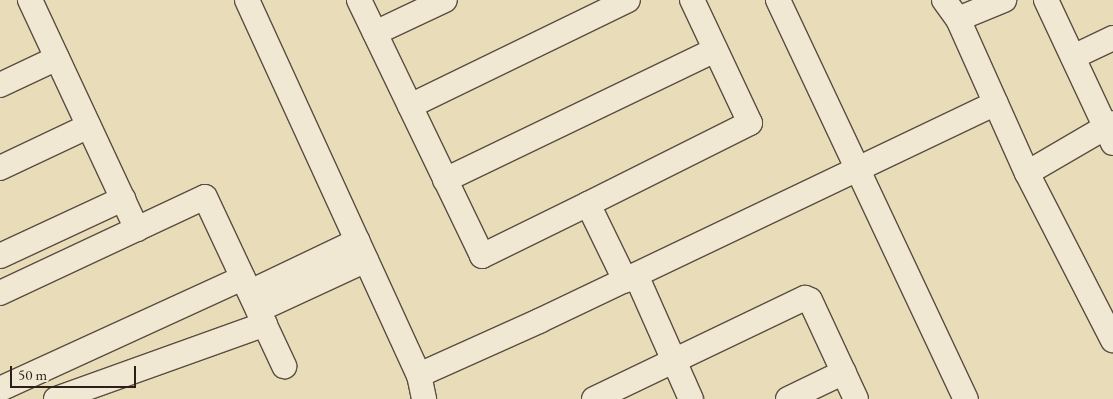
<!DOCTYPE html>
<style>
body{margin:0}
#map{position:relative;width:1113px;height:399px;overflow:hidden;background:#e8dcb9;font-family:"EB Garamond",serif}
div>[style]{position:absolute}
.roads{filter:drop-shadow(1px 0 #5a4e42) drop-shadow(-1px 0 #5a4e42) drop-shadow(0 1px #5a4e42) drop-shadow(0 -1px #5a4e42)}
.minor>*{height:24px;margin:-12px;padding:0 12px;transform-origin:12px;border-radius:12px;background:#f0e8d2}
span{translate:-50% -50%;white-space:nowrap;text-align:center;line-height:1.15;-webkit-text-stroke:4px #f0e8d2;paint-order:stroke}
.scale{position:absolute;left:10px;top:366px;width:126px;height:22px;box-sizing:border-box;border:2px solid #2a1f1a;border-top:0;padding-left:6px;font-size:15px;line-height:18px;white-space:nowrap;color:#2a1f1a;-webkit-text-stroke:4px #f0e8d2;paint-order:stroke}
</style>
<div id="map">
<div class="roads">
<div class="minor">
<div style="left:30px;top:0;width:253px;rotate:65deg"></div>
<div style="left:247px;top:0;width:413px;rotate:65.4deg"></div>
<div style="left:419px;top:375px;width:25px;rotate:78deg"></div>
<div style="left:359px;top:0;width:284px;rotate:64.3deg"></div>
<div style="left:482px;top:256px;width:118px;rotate:-26.1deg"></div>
<div style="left:588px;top:204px;width:85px;rotate:64deg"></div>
<div style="left:778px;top:0;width:441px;rotate:64.8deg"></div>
<div style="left:944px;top:0;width:24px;rotate:54deg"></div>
<div style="left:958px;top:19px;width:169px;rotate:65.9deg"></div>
<div style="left:1027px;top:173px;width:188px;rotate:62.8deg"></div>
<div style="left:1046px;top:0;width:158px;rotate:64.9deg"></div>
<div style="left:958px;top:19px;width:50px;rotate:-22.4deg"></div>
<div style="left:375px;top:33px;width:77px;rotate:-25.2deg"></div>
<div style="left:1073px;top:57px;width:44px;rotate:-25.4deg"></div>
<div style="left:0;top:85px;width:63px;rotate:-25.3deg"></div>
<div style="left:410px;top:106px;width:242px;rotate:-25.9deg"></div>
<div style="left:0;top:168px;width:98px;rotate:-25.3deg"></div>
<div style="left:1027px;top:173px;width:99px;rotate:-30.2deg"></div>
<div style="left:445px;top:180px;width:300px;rotate:-25.7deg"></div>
<div style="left:588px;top:204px;width:181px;rotate:-26.6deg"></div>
<div style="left:750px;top:123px;width:136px;rotate:-115.2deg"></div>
<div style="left:0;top:256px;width:136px;rotate:-24.9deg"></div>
<div style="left:636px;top:275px;width:136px;rotate:66.1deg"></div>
<div style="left:250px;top:292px;width:119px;rotate:-25.5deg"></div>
<div style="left:0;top:293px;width:226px;rotate:-25.1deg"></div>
<div style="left:205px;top:197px;width:187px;rotate:64.9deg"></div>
<div style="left:258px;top:310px;width:119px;rotate:-24.8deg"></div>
<div style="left:419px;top:375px;width:132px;rotate:-24.2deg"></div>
<div style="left:539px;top:321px;width:506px;rotate:-25.5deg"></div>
<div style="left:0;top:389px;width:267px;rotate:-24.6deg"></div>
<div style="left:56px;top:399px;width:222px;rotate:-19.7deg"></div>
<div style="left:594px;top:399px;width:234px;rotate:-25.6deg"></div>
<div style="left:805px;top:298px;width:5px;rotate:22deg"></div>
<div style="left:810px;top:300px;width:109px;rotate:65.1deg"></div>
<div style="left:788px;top:399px;width:62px;rotate:-25.7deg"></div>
</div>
</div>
<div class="scale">50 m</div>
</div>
